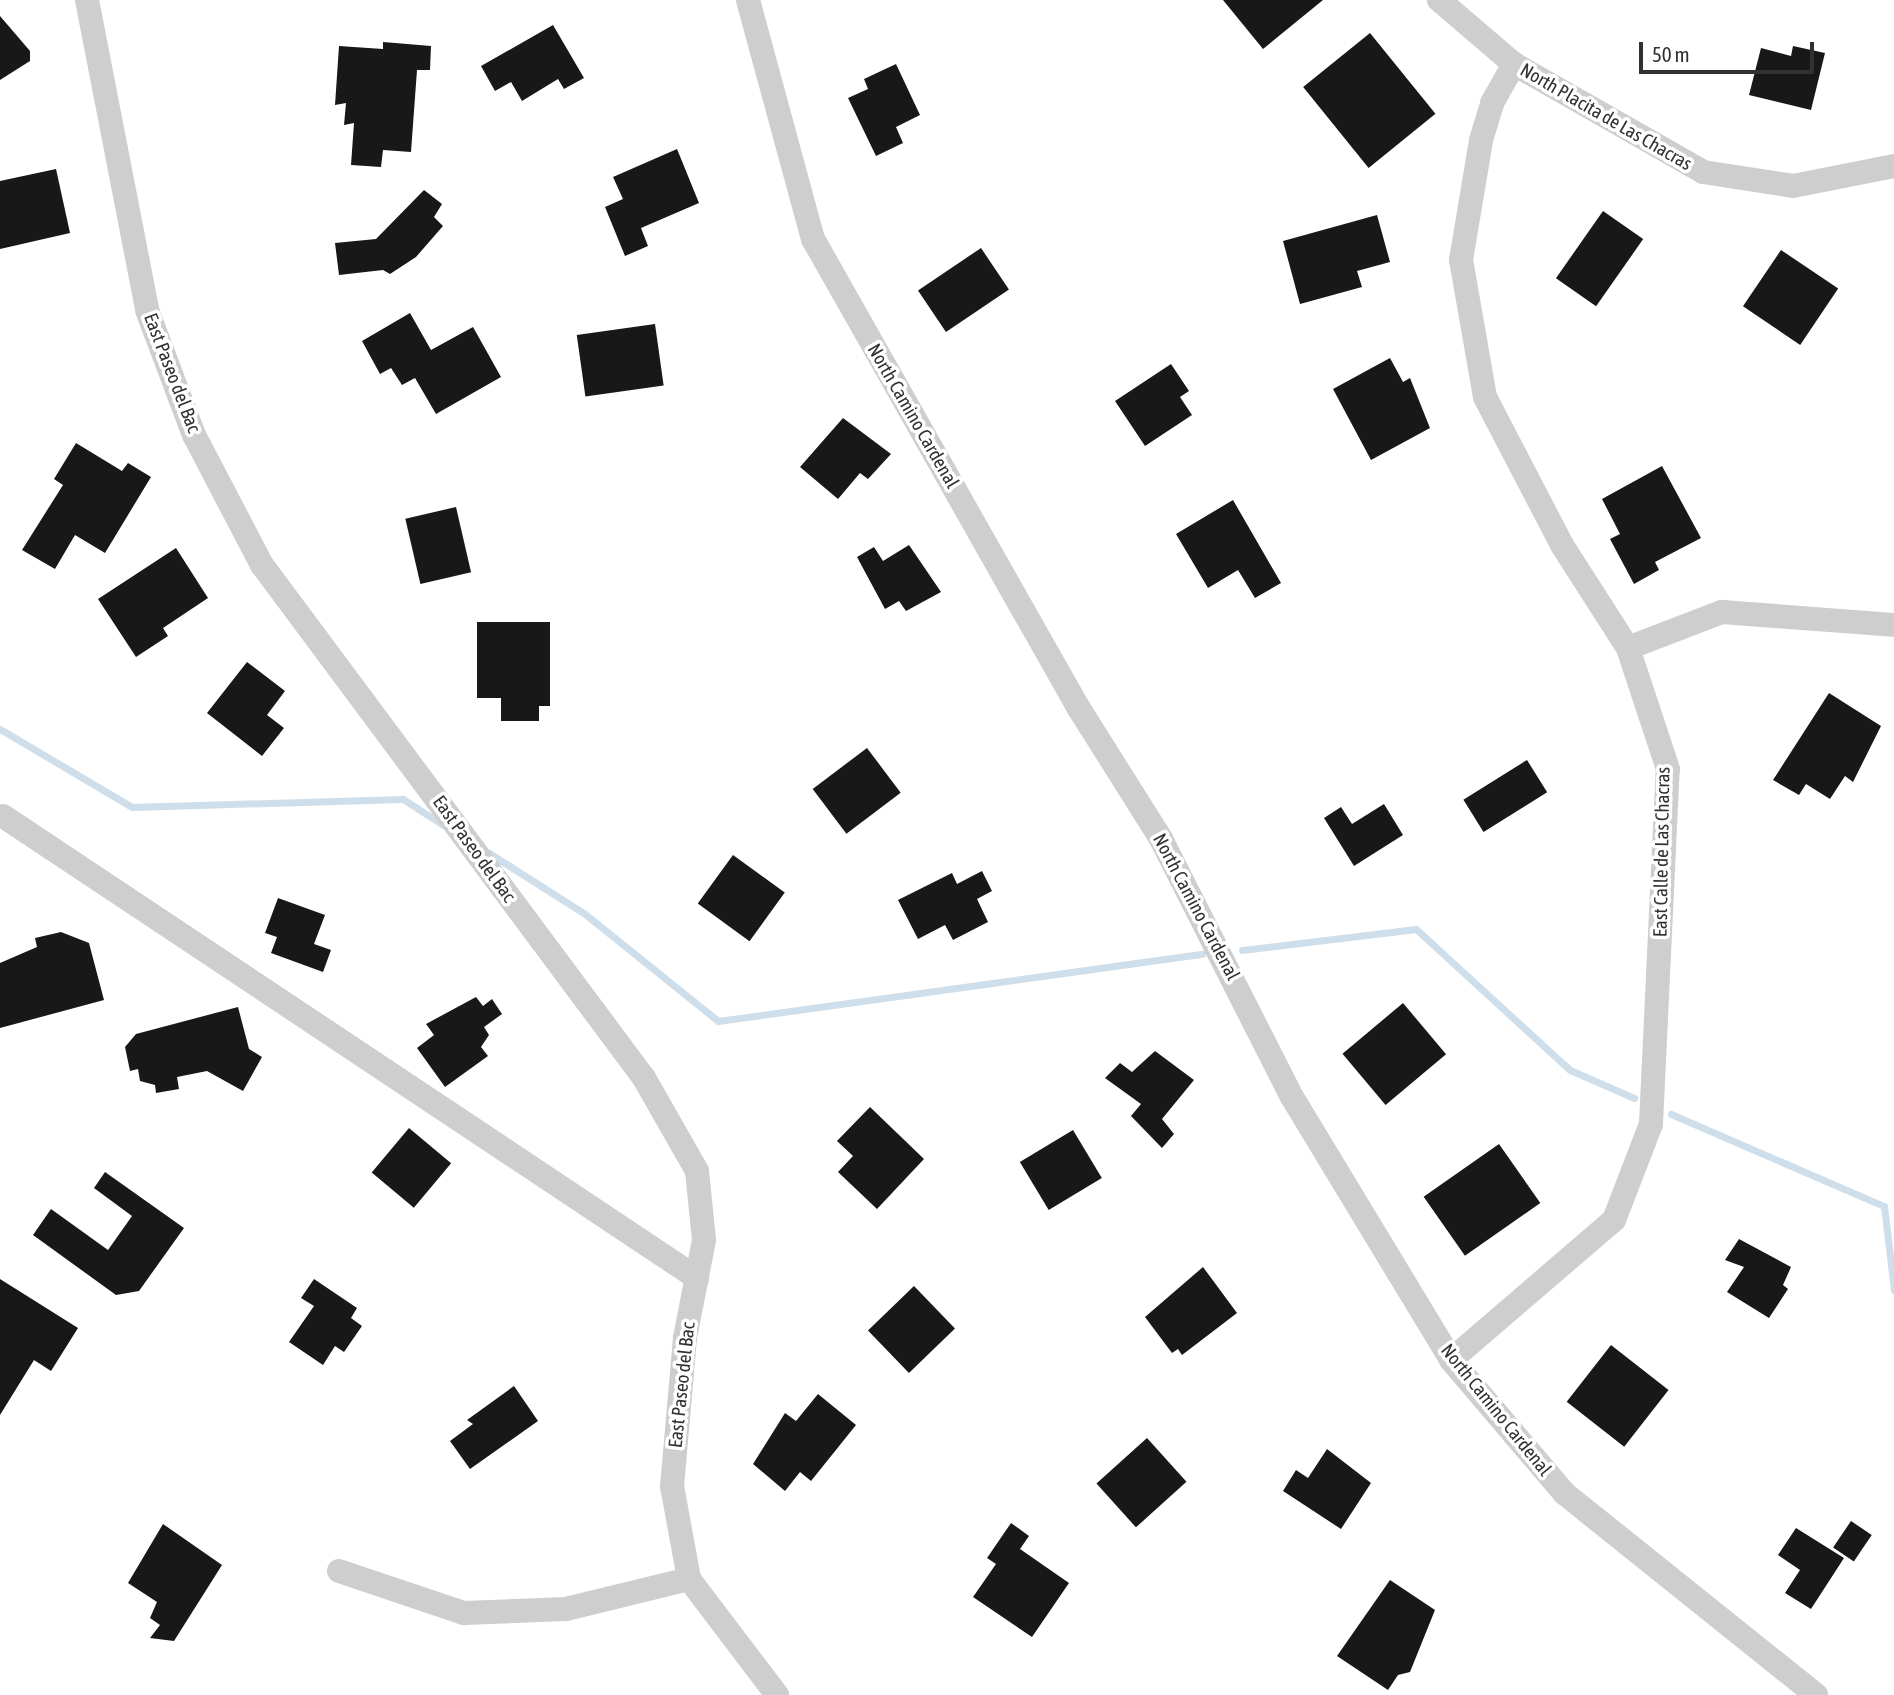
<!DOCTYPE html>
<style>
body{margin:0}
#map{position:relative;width:1894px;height:1695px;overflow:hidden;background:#fff;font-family:"Asap Condensed",sans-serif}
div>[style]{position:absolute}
.stream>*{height:7px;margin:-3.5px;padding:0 3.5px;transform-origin:3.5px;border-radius:3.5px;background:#cedeea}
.building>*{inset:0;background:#181818;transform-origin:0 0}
.minor>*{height:24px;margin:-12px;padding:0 12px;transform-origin:12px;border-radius:12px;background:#cecece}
span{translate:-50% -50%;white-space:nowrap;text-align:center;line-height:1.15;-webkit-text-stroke:7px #fff;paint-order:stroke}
.street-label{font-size:19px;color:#313131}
.scale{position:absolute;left:1639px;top:42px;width:175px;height:32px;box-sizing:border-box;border:4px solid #313131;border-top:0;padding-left:9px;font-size:21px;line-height:24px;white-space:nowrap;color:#313131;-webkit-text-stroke:5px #fff;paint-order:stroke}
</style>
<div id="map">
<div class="stream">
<div style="left:0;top:729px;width:153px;rotate:30.6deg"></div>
<div style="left:132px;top:807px;width:271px;rotate:-1.7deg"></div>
<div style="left:403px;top:799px;width:48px;rotate:33deg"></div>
<div style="left:489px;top:853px;width:114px;rotate:32.4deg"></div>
<div style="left:585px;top:914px;width:171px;rotate:38.8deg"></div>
<div style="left:718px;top:1021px;width:489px;rotate:-7.9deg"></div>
<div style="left:1242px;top:950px;width:175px;rotate:-6.9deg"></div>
<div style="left:1416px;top:929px;width:209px;rotate:42.5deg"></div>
<div style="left:1570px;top:1070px;width:70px;rotate:23.6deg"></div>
<div style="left:1671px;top:1114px;width:232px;rotate:23.4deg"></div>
<div style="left:1884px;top:1206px;width:85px;rotate:83.2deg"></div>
</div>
<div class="building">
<div style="clip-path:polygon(1223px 0,1323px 0,1263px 49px)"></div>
<div style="clip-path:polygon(0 16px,30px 51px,30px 61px,0 80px)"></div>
<div style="clip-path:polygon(553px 25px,584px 78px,564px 89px,558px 79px,522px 101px,511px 82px,495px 91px,481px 66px)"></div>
<div style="left:1370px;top:33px;width:104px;height:86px;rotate:51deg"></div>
<div style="clip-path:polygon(383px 42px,431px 46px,430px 70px,417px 70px,411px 152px,383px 150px,381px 167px,351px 165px,354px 123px,344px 125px,346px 103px,335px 105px,339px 46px,383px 49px)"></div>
<div style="clip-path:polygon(1793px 46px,1825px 53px,1811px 110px,1749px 95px,1761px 48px,1791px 56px)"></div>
<div style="clip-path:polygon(896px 64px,920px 115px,896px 127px,903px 143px,876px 156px,848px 98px,868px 89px,864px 79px)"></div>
<div style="clip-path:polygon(677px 149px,699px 203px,641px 228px,648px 246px,625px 256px,605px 207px,623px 199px,613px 177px)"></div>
<div style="clip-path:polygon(56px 169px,70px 233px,0 249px,0 181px)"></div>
<div style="clip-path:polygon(424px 190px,442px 204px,434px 217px,443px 226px,416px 257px,390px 274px,383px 270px,339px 275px,335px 243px,376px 239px)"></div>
<div style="left:1603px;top:211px;width:49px;height:82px;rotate:35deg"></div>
<div style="clip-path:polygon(1377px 215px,1390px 262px,1357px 271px,1362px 287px,1300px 304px,1283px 241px)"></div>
<div style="left:981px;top:248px;width:50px;height:76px;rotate:56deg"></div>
<div style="left:1781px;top:250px;width:69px;height:68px;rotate:34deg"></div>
<div style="clip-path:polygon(410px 313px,431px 350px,473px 327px,501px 377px,436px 414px,415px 378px,402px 385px,391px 368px,380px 374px,362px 341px)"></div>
<div style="left:655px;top:324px;width:62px;height:79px;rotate:82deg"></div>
<div style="clip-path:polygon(1390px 358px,1403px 382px,1410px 378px,1430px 428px,1371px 460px,1333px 389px)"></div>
<div style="clip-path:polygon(1171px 364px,1189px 391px,1180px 397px,1192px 415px,1145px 446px,1115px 401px)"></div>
<div style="clip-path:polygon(843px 418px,891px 454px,868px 479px,860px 473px,838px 499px,800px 467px)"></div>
<div style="clip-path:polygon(76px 443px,122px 471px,128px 463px,151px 477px,105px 553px,75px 535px,55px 569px,22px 550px,63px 485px,54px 479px)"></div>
<div style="clip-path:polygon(1662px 466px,1701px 538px,1655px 562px,1659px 570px,1634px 584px,1610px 539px,1620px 534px,1602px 499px)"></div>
<div style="clip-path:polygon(1233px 500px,1281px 583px,1255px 598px,1238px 570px,1208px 588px,1176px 534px)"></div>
<div style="left:456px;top:507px;width:67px;height:52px;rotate:77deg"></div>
<div style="clip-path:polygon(909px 545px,941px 592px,906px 611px,899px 601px,885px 609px,857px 557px,874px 547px,883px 561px)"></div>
<div style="clip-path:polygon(176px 548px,208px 598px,163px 628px,168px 636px,136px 657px,98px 599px)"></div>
<div style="clip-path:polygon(477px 622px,550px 622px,550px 706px,539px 706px,539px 721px,501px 721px,501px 698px,477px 698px)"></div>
<div style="clip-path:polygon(247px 662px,285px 691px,267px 715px,284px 728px,262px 756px,207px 713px)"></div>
<div style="clip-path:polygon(1829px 693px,1881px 726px,1853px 782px,1845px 776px,1830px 799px,1806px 784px,1799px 795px,1773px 780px)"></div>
<div style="left:867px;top:748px;width:56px;height:68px;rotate:53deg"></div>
<div style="left:1527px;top:760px;width:38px;height:75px;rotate:58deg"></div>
<div style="clip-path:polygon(1384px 804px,1403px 835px,1354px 866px,1324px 818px,1341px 807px,1352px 824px)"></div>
<div style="left:733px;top:855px;width:64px;height:60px;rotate:36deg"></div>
<div style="clip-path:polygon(982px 871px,992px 891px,977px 899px,988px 922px,953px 940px,945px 925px,918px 939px,898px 900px,952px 873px,957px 884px)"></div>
<div style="clip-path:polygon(278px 898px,325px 915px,314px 944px,331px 950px,323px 972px,271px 953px,277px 937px,265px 933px)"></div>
<div style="clip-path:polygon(61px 932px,89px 943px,104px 1000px,0 1028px,0 963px,37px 947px,35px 938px)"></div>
<div style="clip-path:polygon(476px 997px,483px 1006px,492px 999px,502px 1014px,484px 1027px,489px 1035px,481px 1047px,488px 1056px,445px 1087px,417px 1048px,434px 1035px,426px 1024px)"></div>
<div style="left:1403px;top:1003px;width:67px;height:79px;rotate:50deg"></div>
<div style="clip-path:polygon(238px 1007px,249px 1049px,262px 1057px,243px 1091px,207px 1071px,177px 1077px,179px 1089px,156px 1093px,155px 1085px,140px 1081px,138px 1069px,130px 1071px,125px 1047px,136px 1034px)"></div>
<div style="clip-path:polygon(1155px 1051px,1194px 1080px,1162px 1119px,1174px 1134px,1162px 1148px,1131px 1116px,1141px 1104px,1105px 1078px,1120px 1063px,1132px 1072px)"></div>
<div style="clip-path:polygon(870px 1107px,924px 1159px,877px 1209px,838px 1172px,853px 1156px,837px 1141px)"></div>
<div style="left:409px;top:1128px;width:55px;height:58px;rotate:40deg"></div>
<div style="left:1073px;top:1130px;width:56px;height:62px;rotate:59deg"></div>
<div style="left:1499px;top:1144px;width:72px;height:92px;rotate:55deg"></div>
<div style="clip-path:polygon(105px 1172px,184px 1228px,139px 1291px,116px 1295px,33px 1235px,51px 1209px,108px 1250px,132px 1216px,94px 1188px)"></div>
<div style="clip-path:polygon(1739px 1239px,1791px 1267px,1783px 1285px,1788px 1289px,1769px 1318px,1727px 1292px,1744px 1267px,1725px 1260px)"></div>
<div style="clip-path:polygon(1203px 1267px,1237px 1313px,1182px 1355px,1178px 1349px,1172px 1353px,1145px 1317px)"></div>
<div style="clip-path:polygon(0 1279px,78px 1328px,51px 1371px,34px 1360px,0 1415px)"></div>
<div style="clip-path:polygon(314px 1279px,357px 1308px,351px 1318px,362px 1326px,344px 1352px,335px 1346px,323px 1365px,289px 1342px,314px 1306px,301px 1298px)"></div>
<div style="left:914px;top:1286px;width:59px;height:64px;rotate:46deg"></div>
<div style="left:1611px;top:1345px;width:73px;height:72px;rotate:38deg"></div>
<div style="clip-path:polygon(514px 1386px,538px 1421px,470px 1469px,450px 1441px,473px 1424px,467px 1420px)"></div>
<div style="clip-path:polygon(818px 1394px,856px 1425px,811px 1481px,800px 1472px,785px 1491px,753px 1464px,785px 1413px,796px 1421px)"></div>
<div style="left:1147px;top:1438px;width:59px;height:68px;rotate:48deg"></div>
<div style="clip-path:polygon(1327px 1449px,1371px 1483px,1341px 1529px,1283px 1491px,1296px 1470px,1308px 1478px)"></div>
<div style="left:1851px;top:1521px;width:25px;height:32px;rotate:34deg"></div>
<div style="clip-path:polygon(1011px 1523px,1029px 1536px,1020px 1549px,1069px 1583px,1032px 1637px,973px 1597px,996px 1564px,987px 1558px)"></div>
<div style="clip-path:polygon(163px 1524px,222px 1565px,174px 1641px,150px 1638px,160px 1625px,150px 1618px,157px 1602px,128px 1583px)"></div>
<div style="clip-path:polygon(1796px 1528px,1844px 1558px,1811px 1609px,1785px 1593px,1800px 1570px,1778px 1555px)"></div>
<div style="clip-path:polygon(1390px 1580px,1435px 1610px,1410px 1672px,1398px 1675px,1388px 1690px,1337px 1656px)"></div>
</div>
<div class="minor">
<div style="left:87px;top:0;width:316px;rotate:79deg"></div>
<div style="left:147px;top:310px;width:134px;rotate:69.4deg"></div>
<div style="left:194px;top:435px;width:147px;rotate:62.4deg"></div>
<div style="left:262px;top:565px;width:640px;rotate:53.33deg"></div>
<div style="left:644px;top:1078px;width:107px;rotate:60.3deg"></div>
<div style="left:697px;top:1171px;width:69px;rotate:84.2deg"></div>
<div style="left:704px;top:1240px;width:100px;rotate:101deg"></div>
<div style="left:685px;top:1338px;width:149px;rotate:95deg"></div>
<div style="left:672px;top:1486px;width:95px;rotate:79.6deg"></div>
<div style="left:689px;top:1579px;width:146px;rotate:52.8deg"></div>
<div style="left:748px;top:0;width:248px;rotate:74.8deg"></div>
<div style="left:813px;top:239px;width:538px;rotate:60.48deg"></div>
<div style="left:1078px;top:707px;width:156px;rotate:57.8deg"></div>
<div style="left:1161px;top:839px;width:289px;rotate:63.1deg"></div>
<div style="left:1292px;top:1097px;width:307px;rotate:58.8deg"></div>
<div style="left:1451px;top:1360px;width:175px;rotate:49.6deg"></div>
<div style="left:1564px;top:1493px;width:323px;rotate:38.7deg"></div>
<div style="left:1439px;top:0;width:99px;rotate:40.5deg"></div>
<div style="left:1514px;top:64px;width:218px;rotate:29.7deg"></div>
<div style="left:1703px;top:172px;width:91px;rotate:8.8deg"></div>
<div style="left:1793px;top:186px;width:103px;rotate:-11.2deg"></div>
<div style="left:1628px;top:648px;width:101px;rotate:-21deg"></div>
<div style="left:1722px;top:612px;width:172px;rotate:4.3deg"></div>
<div style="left:3px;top:816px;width:834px;rotate:33.65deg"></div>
<div style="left:1451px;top:1360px;width:215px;rotate:-40.7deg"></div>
<div style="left:1614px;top:1220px;width:103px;rotate:-68.9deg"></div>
<div style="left:1651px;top:1124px;width:355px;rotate:-87.3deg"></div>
<div style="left:1668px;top:769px;width:127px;rotate:-108.3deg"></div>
<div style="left:1628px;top:648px;width:122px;rotate:-122.7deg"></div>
<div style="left:1562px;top:545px;width:167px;rotate:-117.5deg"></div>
<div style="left:1485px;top:397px;width:139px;rotate:-99.9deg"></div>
<div style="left:1461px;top:260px;width:122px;rotate:-80.5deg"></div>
<div style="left:1481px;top:140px;width:39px;rotate:-73deg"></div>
<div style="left:1492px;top:103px;width:45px;rotate:-60.6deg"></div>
<div style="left:339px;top:1571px;width:132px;rotate:18.6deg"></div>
<div style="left:464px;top:1613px;width:102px;rotate:-2.2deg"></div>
<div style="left:566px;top:1609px;width:127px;rotate:-13.7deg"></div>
</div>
<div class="street-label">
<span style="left:1606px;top:117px;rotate:30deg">North Placita de Las Chacras</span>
<span style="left:172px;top:373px;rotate:69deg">East Paseo del Bac</span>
<span style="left:913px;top:416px;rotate:60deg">North Camino Cardenal</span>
<span style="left:474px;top:849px;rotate:54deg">East Paseo del Bac</span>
<span style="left:1662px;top:852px;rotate:-89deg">East Calle de Las Chacras</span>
<span style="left:1196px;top:907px;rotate:62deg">North Camino Cardenal</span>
<span style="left:682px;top:1385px;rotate:-84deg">East Paseo del Bac</span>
<span style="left:1496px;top:1410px;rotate:51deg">North Camino Cardenal</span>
</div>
<div class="scale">50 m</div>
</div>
